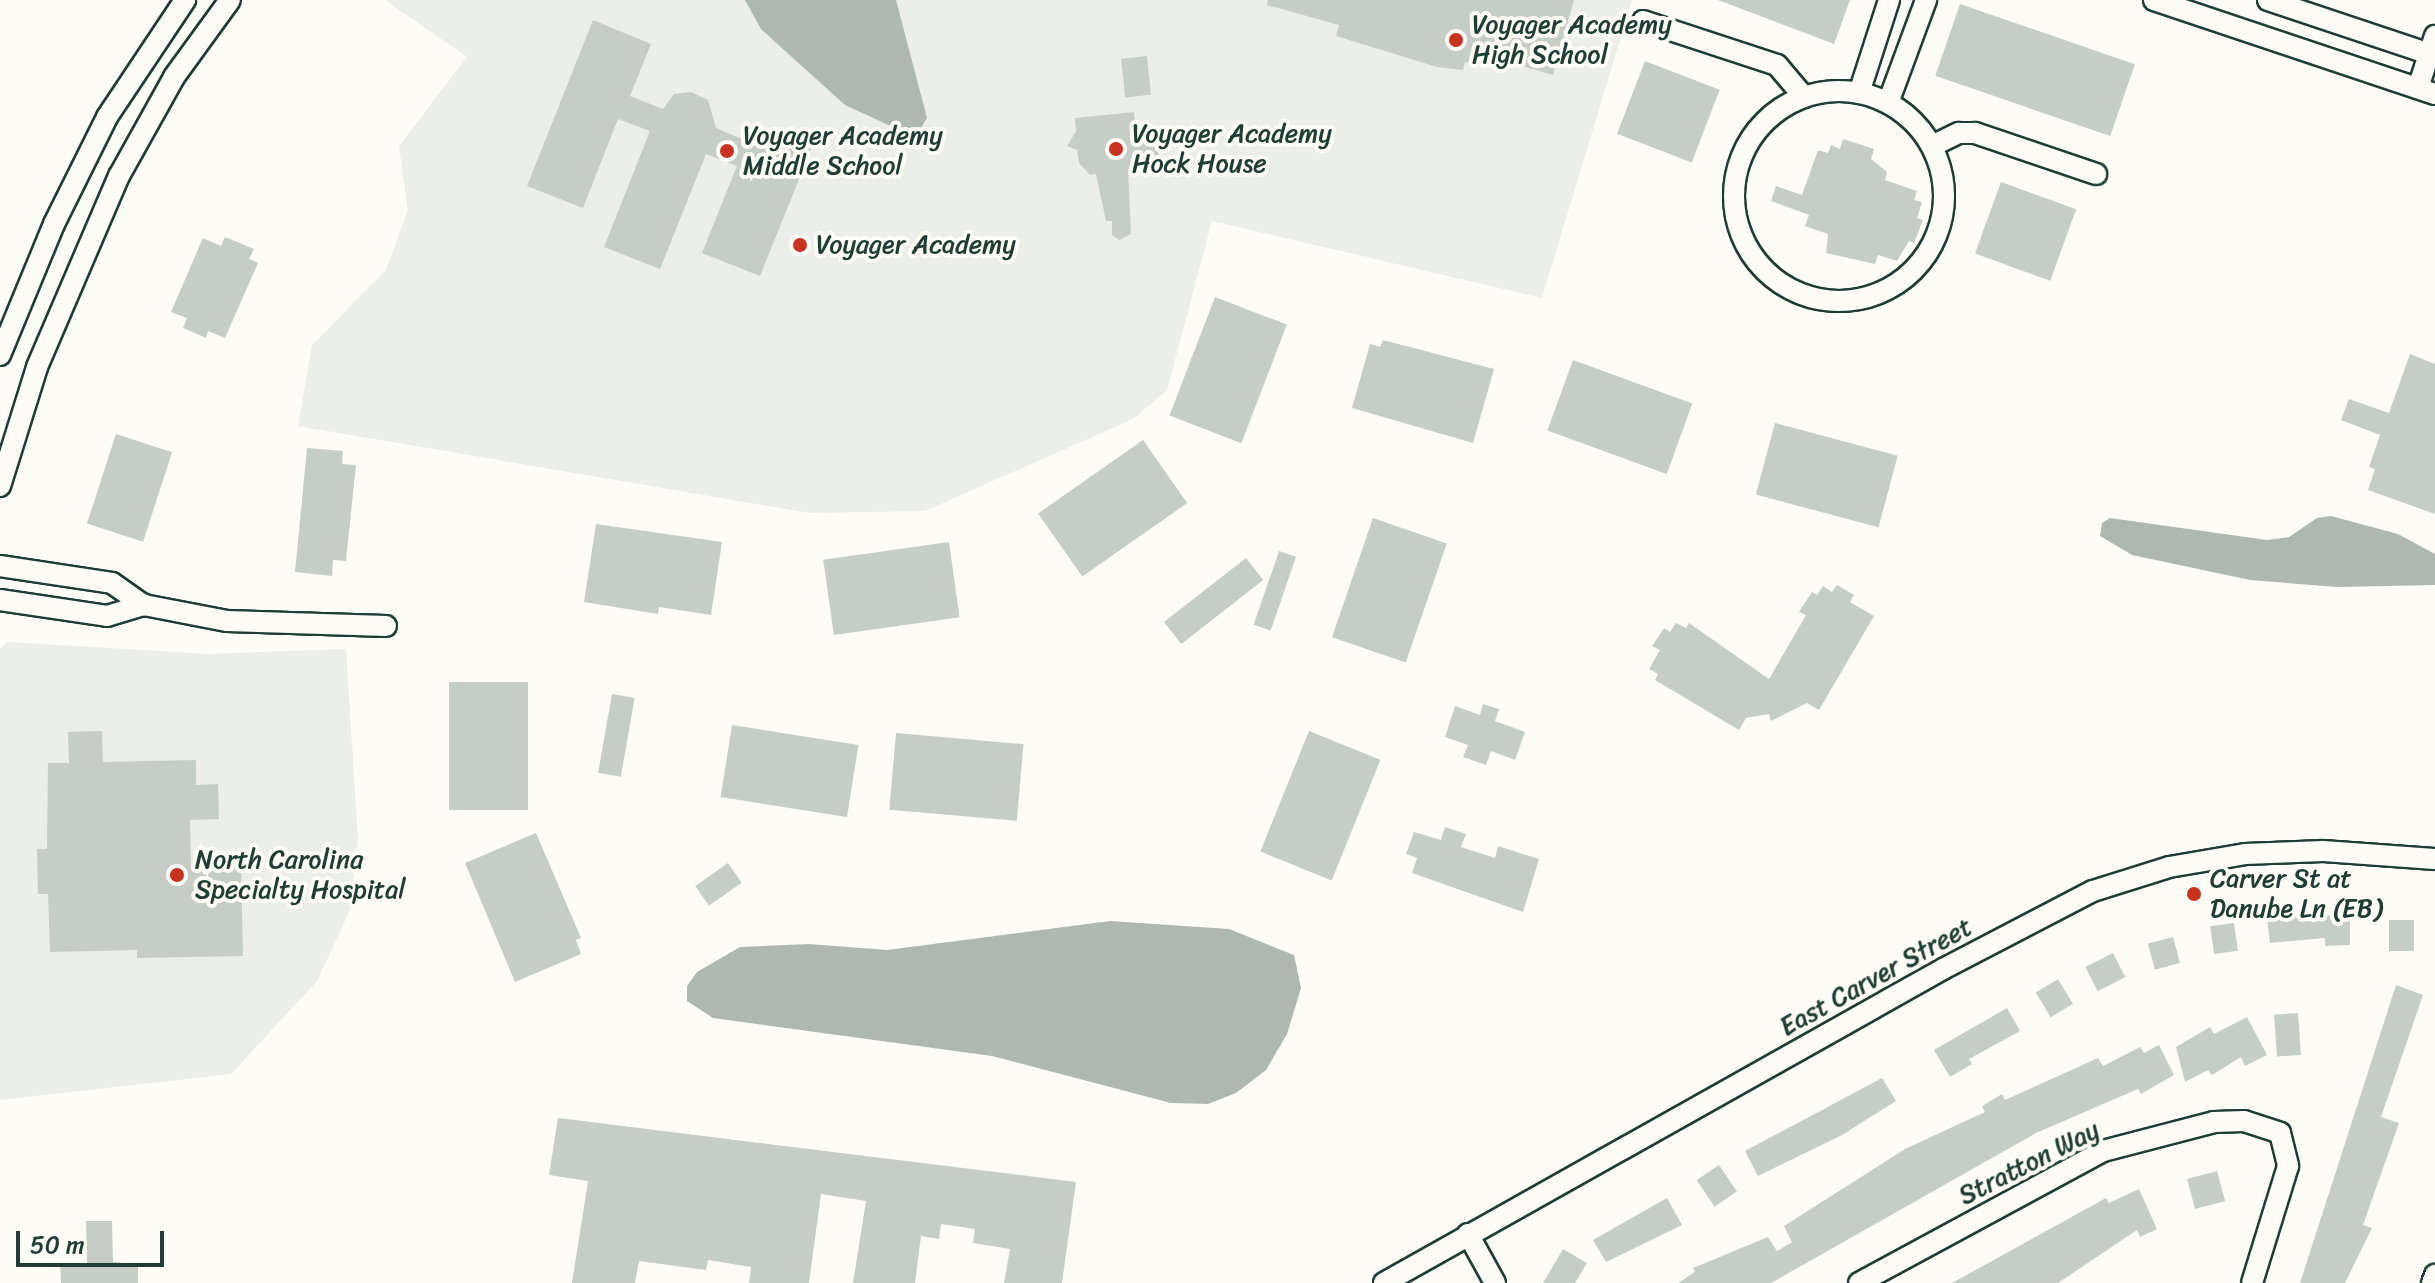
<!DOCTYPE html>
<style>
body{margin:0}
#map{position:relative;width:2435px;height:1283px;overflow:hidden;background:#fdfcf7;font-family:Sriracha,sans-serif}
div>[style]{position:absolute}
.built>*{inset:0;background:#eceee9}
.water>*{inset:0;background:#aeb8b1}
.building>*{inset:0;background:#c6cdc7;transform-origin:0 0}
.roads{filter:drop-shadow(2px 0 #1f3d34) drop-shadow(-2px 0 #1f3d34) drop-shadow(0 2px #1f3d34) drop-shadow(0 -2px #1f3d34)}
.minor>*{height:20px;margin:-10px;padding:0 10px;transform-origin:10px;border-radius:10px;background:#fdfcf7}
.minor>.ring{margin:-10px;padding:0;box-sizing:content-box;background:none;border:20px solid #fdfcf7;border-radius:50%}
.dots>*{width:22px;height:22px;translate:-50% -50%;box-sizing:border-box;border:4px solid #fdfcf7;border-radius:50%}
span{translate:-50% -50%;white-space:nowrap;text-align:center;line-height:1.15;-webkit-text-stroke:8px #fdfcf7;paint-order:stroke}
.poi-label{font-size:26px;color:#1f3d34}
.left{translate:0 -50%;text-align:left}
.street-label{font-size:26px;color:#1f3d34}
.scale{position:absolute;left:16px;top:1231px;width:148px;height:36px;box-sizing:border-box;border:4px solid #1f3d34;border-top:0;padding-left:10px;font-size:24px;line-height:28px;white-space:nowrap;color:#1f3d34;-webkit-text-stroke:6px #fdfcf7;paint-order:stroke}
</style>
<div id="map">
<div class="built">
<div style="clip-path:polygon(385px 0,1632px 0,1542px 298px,1212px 221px,1167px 390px,1133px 419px,925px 511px,809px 513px,298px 426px,312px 345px,386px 270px,408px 210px,399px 146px,467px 57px)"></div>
<div style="clip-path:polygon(8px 642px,209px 654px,346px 649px,358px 840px,350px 910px,317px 981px,231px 1074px,0 1100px,0 648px)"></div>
</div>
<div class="water">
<div style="clip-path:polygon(745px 0,896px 0,927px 118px,921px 128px,908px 134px,845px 105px,761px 29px)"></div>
<div style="clip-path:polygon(2331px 516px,2398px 534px,2435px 554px,2435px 585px,2337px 587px,2250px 580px,2132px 555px,2100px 536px,2102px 523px,2110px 518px,2267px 540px,2289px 537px,2317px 518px)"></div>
<div style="clip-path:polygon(1110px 921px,1229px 929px,1294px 955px,1301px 988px,1287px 1034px,1266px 1070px,1236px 1093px,1208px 1104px,1171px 1103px,992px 1056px,713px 1018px,687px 1001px,687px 986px,697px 972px,740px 947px,809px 944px,887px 950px)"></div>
</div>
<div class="building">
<div style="clip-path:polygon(1268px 0,1574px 0,1553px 75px,1483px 55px,1480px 66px,1465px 62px,1463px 70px,1437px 67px,1336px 36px,1339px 25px,1267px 5px)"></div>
<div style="clip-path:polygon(1718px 0,1850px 0,1834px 44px)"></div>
<div style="left:1960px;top:4px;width:185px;height:76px;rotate:19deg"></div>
<div style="clip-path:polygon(593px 20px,651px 44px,630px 96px,663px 109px,674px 94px,691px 92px,708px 100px,716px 128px,747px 141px,754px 124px,812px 147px,760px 276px,702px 253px,737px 166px,706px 154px,660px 269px,604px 247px,650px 131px,618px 119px,583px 208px,527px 186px)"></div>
<div style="left:1147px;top:56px;width:39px;height:26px;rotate:84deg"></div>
<div style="left:1645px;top:61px;width:80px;height:78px;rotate:21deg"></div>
<div style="clip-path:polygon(1134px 112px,1136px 138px,1157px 140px,1160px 166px,1128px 169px,1131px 234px,1119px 240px,1112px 235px,1112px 221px,1106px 221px,1096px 174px,1090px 175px,1079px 163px,1077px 150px,1067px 146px,1076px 131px,1075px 118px)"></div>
<div style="clip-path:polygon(1843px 139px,1874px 149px,1871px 159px,1887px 172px,1885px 180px,1917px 191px,1914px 200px,1922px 202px,1917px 218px,1923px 220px,1914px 243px,1909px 241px,1897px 261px,1878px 255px,1875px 264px,1826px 253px,1828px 234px,1805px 226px,1809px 215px,1771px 201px,1776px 186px,1802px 195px,1818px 150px,1828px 153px,1831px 145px,1840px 149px)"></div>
<div style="left:2001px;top:182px;width:80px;height:76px;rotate:20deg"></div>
<div style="clip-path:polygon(225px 237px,254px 249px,249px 259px,258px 263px,225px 338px,208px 331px,206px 338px,183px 328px,187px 318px,171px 312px,203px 238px,221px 246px)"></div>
<div style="left:1215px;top:297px;width:77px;height:127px;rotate:21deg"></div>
<div style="clip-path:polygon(1383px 340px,1494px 369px,1473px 443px,1352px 408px,1370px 344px,1380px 347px)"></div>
<div style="clip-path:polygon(2410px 354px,2435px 364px,2435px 514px,2368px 490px,2375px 469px,2369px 467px,2380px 435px,2341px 420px,2349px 399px,2389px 413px)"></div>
<div style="left:1573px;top:360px;width:127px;height:75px;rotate:20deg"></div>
<div style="left:1775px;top:423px;width:127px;height:74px;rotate:15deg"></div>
<div style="left:116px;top:434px;width:59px;height:94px;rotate:18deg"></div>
<div style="left:1143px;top:440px;width:77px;height:128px;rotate:55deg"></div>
<div style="clip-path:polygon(307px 448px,343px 451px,342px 464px,356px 465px,346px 561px,333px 560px,332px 576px,295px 572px)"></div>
<div style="left:1373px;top:518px;width:78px;height:126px;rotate:19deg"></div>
<div style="clip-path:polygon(596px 524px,722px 542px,711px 615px,659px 607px,658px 614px,584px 602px)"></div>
<div style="left:949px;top:542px;width:76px;height:127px;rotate:82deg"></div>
<div style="left:1279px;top:551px;width:18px;height:78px;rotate:19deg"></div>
<div style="left:1246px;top:558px;width:28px;height:104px;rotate:52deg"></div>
<div style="clip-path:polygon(1837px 585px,1854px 595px,1850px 602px,1874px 616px,1819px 710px,1807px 703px,1771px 721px,1769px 714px,1746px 718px,1739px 730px,1655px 680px,1658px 674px,1649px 669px,1660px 650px,1652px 646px,1664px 628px,1670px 632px,1676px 623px,1686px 628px,1689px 623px,1769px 679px,1806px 615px,1799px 612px,1812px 592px,1817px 595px,1823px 586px,1832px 592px)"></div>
<div style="left:528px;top:682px;width:128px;height:79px;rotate:90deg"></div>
<div style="left:612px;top:694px;width:23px;height:80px;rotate:10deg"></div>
<div style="clip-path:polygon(1483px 704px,1499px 709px,1495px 721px,1525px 732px,1515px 760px,1491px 751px,1486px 765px,1463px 757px,1468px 745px,1445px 737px,1455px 706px,1480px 715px)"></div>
<div style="left:732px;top:725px;width:128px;height:73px;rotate:9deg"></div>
<div style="clip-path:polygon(102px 731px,103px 762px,196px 760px,196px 785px,218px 784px,219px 819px,190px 820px,191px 867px,241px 866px,243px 956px,137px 958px,137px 950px,50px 952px,48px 894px,38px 894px,37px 849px,47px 849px,48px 763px,69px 763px,68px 732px)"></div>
<div style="left:1309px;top:731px;width:77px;height:130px;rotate:22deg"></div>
<div style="left:896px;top:733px;width:128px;height:77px;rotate:5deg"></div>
<div style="clip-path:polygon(1445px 827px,1466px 834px,1461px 847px,1495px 858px,1498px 846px,1539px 859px,1523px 912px,1412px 873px,1417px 858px,1406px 854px,1414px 832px,1441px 840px)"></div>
<div style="clip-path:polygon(536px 833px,581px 938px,576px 940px,581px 954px,515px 982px,465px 863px)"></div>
<div style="left:728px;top:863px;width:24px;height:40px;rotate:55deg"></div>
<div style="clip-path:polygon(2350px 914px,2350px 945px,2325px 946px,2325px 938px,2270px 943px,2267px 919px)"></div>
<div style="left:2389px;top:920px;width:25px;height:31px"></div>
<div style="left:2234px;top:923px;width:28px;height:24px;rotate:82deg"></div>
<div style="left:2173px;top:937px;width:27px;height:26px;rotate:75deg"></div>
<div style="left:2113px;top:953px;width:27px;height:31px;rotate:63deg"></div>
<div style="left:2058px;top:979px;width:29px;height:26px;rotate:59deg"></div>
<div style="clip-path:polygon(2396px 985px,2423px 995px,2381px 1117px,2399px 1123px,2363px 1225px,2372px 1228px,2345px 1283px,2300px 1283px)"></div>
<div style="clip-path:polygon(2007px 1008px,2020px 1031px,1969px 1059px,1972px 1064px,1950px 1077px,1934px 1050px)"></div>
<div style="left:2298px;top:1013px;width:42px;height:24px;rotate:86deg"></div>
<div style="clip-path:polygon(2247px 1017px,2267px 1055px,2245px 1066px,2241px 1057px,2212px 1075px,2208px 1070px,2185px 1082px,2176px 1047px,2210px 1027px,2214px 1034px)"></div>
<div style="clip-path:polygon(2159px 1045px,2174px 1075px,2141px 1094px,2138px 1089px,2036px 1133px,1771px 1283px,1678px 1283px,1695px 1272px,1693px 1268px,1768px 1237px,1777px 1251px,1792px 1242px,1784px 1226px,1905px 1149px,1985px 1112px,1982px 1106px,2002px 1094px,2005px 1100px,2098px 1058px,2103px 1066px,2140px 1047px,2144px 1053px)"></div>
<div style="clip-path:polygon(1882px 1078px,1896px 1101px,1842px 1135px,1758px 1176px,1745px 1151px)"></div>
<div style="clip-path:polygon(558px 1118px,1076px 1182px,1062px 1283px,1004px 1283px,1010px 1249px,973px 1243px,975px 1229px,941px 1224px,939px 1239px,921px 1236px,915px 1283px,853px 1283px,866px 1201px,821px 1194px,809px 1283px,749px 1283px,751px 1267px,708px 1260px,706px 1270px,639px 1261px,635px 1283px,572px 1283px,588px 1181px,549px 1175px)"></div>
<div style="left:1719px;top:1165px;width:32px;height:27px;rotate:56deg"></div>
<div style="left:2217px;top:1171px;width:31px;height:31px;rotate:75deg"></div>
<div style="clip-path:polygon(2139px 1189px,2157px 1229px,2140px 1237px,2137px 1230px,2058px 1283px,1952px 1283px,2106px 1198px,2109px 1203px)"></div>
<div style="clip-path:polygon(1667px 1198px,1682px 1225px,1606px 1262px,1593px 1240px)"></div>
<div style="clip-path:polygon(86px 1221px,112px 1221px,113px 1262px,138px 1264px,138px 1283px,61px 1283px,60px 1263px,87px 1263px)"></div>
<div style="clip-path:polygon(1563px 1249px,1587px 1263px,1575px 1283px,1543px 1283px)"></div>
</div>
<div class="roads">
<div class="minor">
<div style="left:2154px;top:0;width:296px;rotate:18.5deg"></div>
<div style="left:2268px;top:0;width:176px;rotate:18.5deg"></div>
<div style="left:1643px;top:21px;width:141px;rotate:18.2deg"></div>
<div style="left:1777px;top:65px;width:42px;rotate:49.8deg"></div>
<div style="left:2418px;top:88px;width:55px;rotate:-71.9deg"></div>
<div class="ring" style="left:1734px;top:91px;width:190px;height:190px"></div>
<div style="left:1859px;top:93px;width:98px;rotate:-72.1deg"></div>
<div style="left:1888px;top:103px;width:110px;rotate:-69.7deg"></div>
<div style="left:1932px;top:146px;width:30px;rotate:-26deg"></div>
<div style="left:1959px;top:133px;width:16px"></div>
<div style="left:1975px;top:133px;width:128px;rotate:18.7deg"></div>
<div style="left:0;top:355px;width:142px;rotate:-67.6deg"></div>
<div style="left:54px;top:224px;width:119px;rotate:-63.6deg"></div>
<div style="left:107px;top:117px;width:141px;rotate:-56.3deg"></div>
<div style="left:0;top:486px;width:125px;rotate:-72.7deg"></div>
<div style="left:37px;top:367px;width:208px;rotate:-66.8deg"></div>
<div style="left:119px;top:176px;width:113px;rotate:-60.9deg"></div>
<div style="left:174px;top:77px;width:95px;rotate:-54deg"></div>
<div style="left:0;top:566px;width:113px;rotate:8.6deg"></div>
<div style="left:112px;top:583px;width:39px;rotate:35deg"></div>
<div style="left:144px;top:605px;width:85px;rotate:10.9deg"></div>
<div style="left:227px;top:621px;width:159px;rotate:1.8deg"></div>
<div style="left:0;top:600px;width:108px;rotate:8.5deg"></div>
<div style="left:107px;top:616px;width:39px;rotate:-17deg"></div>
<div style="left:1468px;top:1234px;width:56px;rotate:61.1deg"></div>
<div style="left:1384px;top:1283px;width:641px;rotate:-29.32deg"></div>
<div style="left:1943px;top:969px;width:169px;rotate:-27.5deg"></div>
<div style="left:2093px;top:891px;width:80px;rotate:-17.5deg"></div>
<div style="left:2169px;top:867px;width:77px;rotate:-9.7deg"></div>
<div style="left:2245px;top:854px;width:78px;rotate:-2.2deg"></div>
<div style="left:2323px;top:851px;width:112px;rotate:4.1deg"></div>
<div style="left:1859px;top:1283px;width:277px;rotate:-28.4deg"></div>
<div style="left:2103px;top:1151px;width:115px;rotate:-14.6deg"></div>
<div style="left:2214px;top:1122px;width:30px;rotate:-2deg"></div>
<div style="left:2244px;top:1121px;width:38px;rotate:18deg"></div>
<div style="left:2280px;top:1133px;width:34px;rotate:76deg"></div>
<div style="left:2288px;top:1166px;width:122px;rotate:107.1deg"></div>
<div style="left:2432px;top:1283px;width:9px;rotate:-69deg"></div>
</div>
</div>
<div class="dots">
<div style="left:1456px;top:40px;background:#c8321e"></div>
<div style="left:1116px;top:149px;background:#c8321e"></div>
<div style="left:727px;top:151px;background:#c8321e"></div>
<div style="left:800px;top:245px;background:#c8321e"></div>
<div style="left:177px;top:875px;background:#c8321e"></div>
<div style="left:2194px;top:894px;background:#c8321e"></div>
</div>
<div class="poi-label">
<span class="left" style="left:1472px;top:40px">Voyager Academy<br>High School</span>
<span class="left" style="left:1132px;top:149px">Voyager Academy<br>Hock House</span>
<span class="left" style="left:743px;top:151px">Voyager Academy<br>Middle School</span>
<span class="left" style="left:816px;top:245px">Voyager Academy</span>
<span class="left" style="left:195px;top:875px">North Carolina<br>Specialty Hospital</span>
<span class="left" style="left:2210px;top:894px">Carver St at<br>Danube Ln (EB)</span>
</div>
<div class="street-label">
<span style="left:1876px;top:977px;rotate:-29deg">East Carver Street</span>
<span style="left:2029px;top:1163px;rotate:-27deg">Stratton Way</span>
</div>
<div class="scale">50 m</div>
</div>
